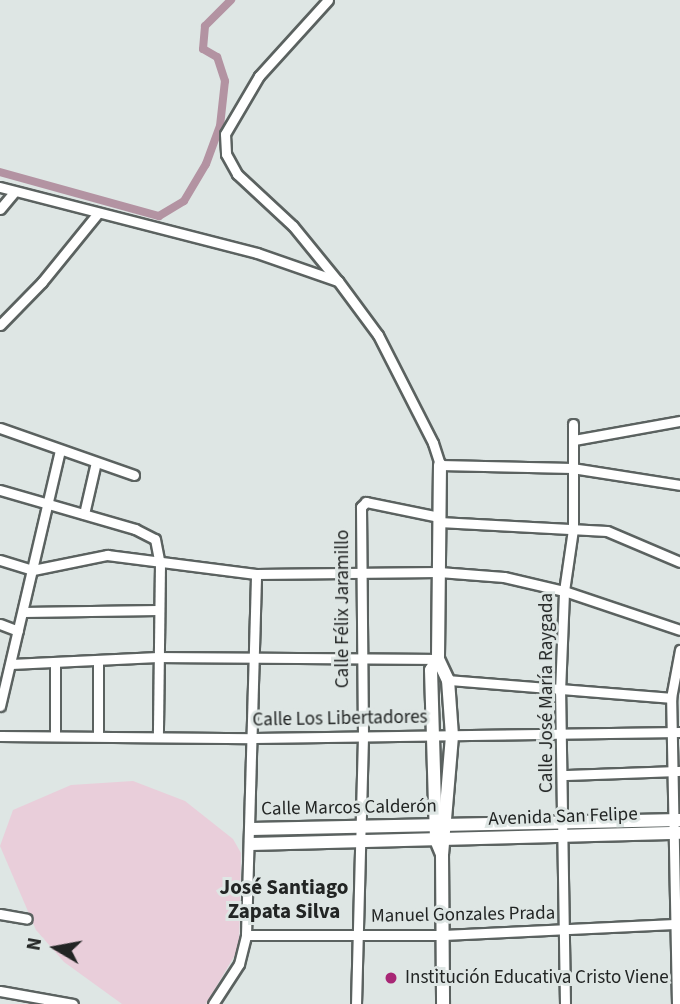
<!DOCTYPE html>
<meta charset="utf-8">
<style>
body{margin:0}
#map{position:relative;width:680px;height:1004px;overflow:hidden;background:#dee6e4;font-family:"Source Sans 3",sans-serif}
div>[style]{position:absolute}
.green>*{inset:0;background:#e9ceda}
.canal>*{height:8px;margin:-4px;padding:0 4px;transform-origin:4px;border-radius:4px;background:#b393a2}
.roads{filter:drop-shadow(2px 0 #5b6260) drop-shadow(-2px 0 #5b6260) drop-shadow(0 2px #5b6260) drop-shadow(0 -2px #5b6260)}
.street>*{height:9px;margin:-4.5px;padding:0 4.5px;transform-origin:4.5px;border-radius:4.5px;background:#fff}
.secondary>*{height:12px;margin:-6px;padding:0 6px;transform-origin:6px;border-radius:6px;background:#fff}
.dots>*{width:19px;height:19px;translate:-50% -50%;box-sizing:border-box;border:4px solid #dee6e4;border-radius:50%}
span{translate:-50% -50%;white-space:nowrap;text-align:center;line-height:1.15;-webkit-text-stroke:6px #dee6e4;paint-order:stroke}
.street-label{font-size:19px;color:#222524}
.poi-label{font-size:19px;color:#222524}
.left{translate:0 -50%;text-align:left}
.neighbourhood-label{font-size:21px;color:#222524;font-weight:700}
.north{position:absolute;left:21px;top:913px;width:70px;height:70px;-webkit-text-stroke:5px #dee6e4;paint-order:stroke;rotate:280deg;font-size:19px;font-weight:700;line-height:28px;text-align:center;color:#222524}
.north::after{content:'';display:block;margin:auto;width:24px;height:32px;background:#222524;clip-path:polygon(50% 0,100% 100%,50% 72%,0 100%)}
</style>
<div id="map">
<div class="green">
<div style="clip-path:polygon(133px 781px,185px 801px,233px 839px,241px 853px,239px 948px,206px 1004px,122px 1004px,64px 962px,36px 930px,0 846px,13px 810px,71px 785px)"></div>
</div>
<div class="canal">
<div style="left:0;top:172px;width:165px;rotate:15.5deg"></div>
<div style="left:159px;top:216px;width:29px;rotate:-31deg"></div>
<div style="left:184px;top:201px;width:43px;rotate:-59.3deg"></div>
<div style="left:206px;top:164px;width:40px;rotate:-69.8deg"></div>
<div style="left:220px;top:126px;width:45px;rotate:-83.7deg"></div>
<div style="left:225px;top:81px;width:25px;rotate:-108deg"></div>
<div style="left:217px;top:57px;width:16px;rotate:-150deg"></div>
<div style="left:203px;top:49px;width:23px;rotate:-85deg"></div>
<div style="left:205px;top:26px;width:37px;rotate:-45deg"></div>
</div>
<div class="roads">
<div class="street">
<div style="left:328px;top:0;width:103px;rotate:132.2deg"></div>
<div style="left:259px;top:76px;width:67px;rotate:120.4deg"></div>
<div style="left:225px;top:134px;width:20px;rotate:87deg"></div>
<div style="left:226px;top:154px;width:23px;rotate:61deg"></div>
<div style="left:237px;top:174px;width:76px;rotate:42.9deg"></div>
<div style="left:293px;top:226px;width:70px;rotate:50.8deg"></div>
<div style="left:0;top:187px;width:265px;rotate:14.4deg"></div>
<div style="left:257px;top:253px;width:86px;rotate:19.1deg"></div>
<div style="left:338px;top:281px;width:67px;rotate:53.5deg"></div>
<div style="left:378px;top:335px;width:121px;rotate:63deg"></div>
<div style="left:433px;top:443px;width:23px;rotate:72deg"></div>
<div style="left:440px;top:465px;width:132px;rotate:1.3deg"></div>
<div style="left:572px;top:468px;width:109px;rotate:8.9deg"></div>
<div style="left:0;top:209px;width:23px;rotate:-50deg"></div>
<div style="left:0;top:325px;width:60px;rotate:-45.7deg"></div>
<div style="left:42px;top:282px;width:89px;rotate:-50.9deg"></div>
<div style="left:0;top:428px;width:142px;rotate:19.3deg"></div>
<div style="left:574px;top:440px;width:108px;rotate:-10.2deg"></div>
<div style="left:0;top:490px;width:141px;rotate:16.1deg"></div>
<div style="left:135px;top:529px;width:22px;rotate:27deg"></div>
<div style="left:155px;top:539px;width:25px;rotate:79deg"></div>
<div style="left:160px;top:564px;width:170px;rotate:90.7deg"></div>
<div style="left:84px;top:514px;width:53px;rotate:-77deg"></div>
<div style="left:439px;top:522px;width:168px;rotate:3.1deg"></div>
<div style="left:607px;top:531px;width:79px;rotate:23deg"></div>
<div style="left:0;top:560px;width:34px;rotate:17deg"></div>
<div style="left:33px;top:570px;width:76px;rotate:-11.5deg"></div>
<div style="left:107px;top:555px;width:150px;rotate:7.3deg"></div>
<div style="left:256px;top:574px;width:183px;rotate:-0.6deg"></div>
<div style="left:439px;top:572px;width:65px;rotate:4.4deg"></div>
<div style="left:504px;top:577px;width:62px;rotate:13.1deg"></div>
<div style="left:564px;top:591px;width:122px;rotate:18.6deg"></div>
<div style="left:23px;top:612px;width:135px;rotate:-0.8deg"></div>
<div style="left:0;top:624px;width:19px;rotate:21deg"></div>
<div style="left:11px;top:664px;width:147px;rotate:-2.7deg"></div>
<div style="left:158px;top:657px;width:280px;rotate:0.4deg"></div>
<div style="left:448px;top:680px;width:224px;rotate:4.6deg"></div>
<div style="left:0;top:706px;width:263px;rotate:-76.8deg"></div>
<div style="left:98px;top:735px;width:74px;rotate:-90deg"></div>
<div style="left:0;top:736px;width:254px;rotate:0.5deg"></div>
<div style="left:254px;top:738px;width:426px;rotate:-0.8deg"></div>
<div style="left:55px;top:736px;width:74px;rotate:-90deg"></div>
<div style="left:564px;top:775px;width:116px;rotate:-2deg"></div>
<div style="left:0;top:914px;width:27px;rotate:10deg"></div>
<div style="left:246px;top:935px;width:197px"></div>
<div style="left:443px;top:935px;width:237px;rotate:-2.7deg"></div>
<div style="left:0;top:991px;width:74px;rotate:10.1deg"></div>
<div style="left:213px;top:1004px;width:48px;rotate:-57deg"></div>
<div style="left:239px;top:964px;width:30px;rotate:-76deg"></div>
<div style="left:246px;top:935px;width:361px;rotate:-88.4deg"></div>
<div style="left:356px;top:1004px;width:268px;rotate:-88.5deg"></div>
<div style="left:363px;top:736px;width:229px;rotate:-90.5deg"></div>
<div style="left:361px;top:507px;width:7px;rotate:-45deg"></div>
<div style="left:366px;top:502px;width:75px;rotate:11.6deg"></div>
<div style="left:565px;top:1004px;width:312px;rotate:-90.9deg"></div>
<div style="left:560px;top:692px;width:101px;rotate:-87.7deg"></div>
<div style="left:564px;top:591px;width:63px;rotate:-81.7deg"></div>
<div style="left:573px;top:529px;width:105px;rotate:-90deg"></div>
<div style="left:677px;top:1004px;width:306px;rotate:-91.1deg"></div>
<div style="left:671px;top:698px;width:49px;rotate:-79.4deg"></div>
</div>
<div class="secondary">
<div style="left:440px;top:465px;width:194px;rotate:90.6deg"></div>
<div style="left:438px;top:659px;width:13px;rotate:122deg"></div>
<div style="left:431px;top:670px;width:170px;rotate:88.3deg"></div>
<div style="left:436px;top:840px;width:15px;rotate:67deg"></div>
<div style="left:438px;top:659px;width:23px;rotate:65deg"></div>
<div style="left:448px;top:680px;width:56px;rotate:85.9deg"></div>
<div style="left:452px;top:736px;width:118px;rotate:94.8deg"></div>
<div style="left:442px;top:854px;width:150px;rotate:89.6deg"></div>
<div style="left:251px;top:829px;width:429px;rotate:-1.2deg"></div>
<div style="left:251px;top:844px;width:429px;rotate:-1.5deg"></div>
</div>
</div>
<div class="dots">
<div style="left:391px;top:978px;background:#a82775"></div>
</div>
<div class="street-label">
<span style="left:343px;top:609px;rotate:-90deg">Calle Félix Jaramillo</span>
<span style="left:547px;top:693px;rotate:-90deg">Calle José María Raygada</span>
<span style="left:340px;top:719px;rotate:-1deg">Calle Los Libertadores</span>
<span style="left:349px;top:808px;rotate:-1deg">Calle Marcos Calderón</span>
<span style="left:563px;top:817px;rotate:-2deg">Avenida San Felipe</span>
<span style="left:463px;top:915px;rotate:-1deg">Manuel Gonzales Prada</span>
</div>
<div class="poi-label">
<span class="left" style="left:405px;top:978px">Institución Educativa Cristo Viene</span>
</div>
<div class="neighbourhood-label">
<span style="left:284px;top:899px">José Santiago<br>Zapata Silva</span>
</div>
<div class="north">N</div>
</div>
